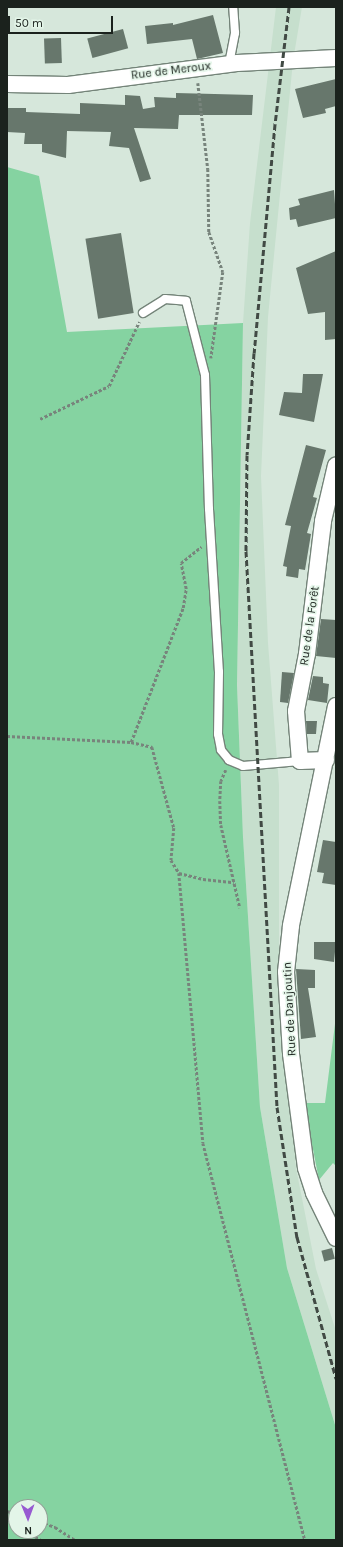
<!DOCTYPE html>
<meta charset="utf-8">
<style>
body{margin:0}
#map{position:relative;width:343px;height:1547px;overflow:hidden;background:#d6e7db;font-family:Karla,sans-serif}
div>[style]{position:absolute}
.built>*{inset:0;background:#c6dfcd}
.green>*{inset:0;background:#85d3a1}
.building>*{inset:0;background:#67776c;transform-origin:0 0}
.path>*{height:2.5px;margin-top:-1.25px;transform-origin:0;background:repeating-linear-gradient(90deg,#78847c 0 3px,transparent 0 5px)}
.roads{filter:drop-shadow(1px 0 #748479) drop-shadow(-1px 0 #748479) drop-shadow(0 1px #748479) drop-shadow(0 -1px #748479)}
.lane>*{height:8px;margin:-4px;padding:0 4px;transform-origin:4px;border-radius:4px;background:#fff}
.street>*{height:16px;margin:-8px;padding:0 8px;transform-origin:8px;border-radius:8px;background:#fff}
.rail>*{height:3px;margin-top:-1.5px;transform-origin:0;background:repeating-linear-gradient(90deg,#414a44 0 6px,transparent 0 9px)}
span{translate:-50% -50%;white-space:nowrap;text-align:center;line-height:1.15;-webkit-text-stroke:3px #e3f5e8;paint-order:stroke}
.street-label{font-size:12px;color:#1b221d}
.frame{position:absolute;inset:0;border:8px solid #1b221d;pointer-events:none}
.north{position:absolute;left:8px;top:1499px;width:40px;height:40px;box-sizing:border-box;background:#e3f5e8;border:1px solid #93a197;border-radius:50%;rotate:179deg;font-size:11px;font-weight:700;line-height:16px;text-align:center;color:#1b221d}
.north::after{content:'';display:block;margin:auto;width:14px;height:18px;background:#975ad1;clip-path:polygon(50% 0,100% 100%,50% 72%,0 100%)}
.scale{position:absolute;left:8px;top:16px;width:105px;height:18px;box-sizing:border-box;border:2px solid #1b221d;border-top:0;padding-left:5px;font-size:12px;line-height:14px;white-space:nowrap;color:#1b221d;-webkit-text-stroke:3px #e3f5e8;paint-order:stroke}
</style>
<div id="map">
<div class="built">
<div style="clip-path:polygon(276px 7px,302px 7px,293px 61px,268px 317px,261px 476px,268px 643px,279px 785px,279px 973px,296px 1168px,316px 1269px,336px 1331px,336px 1428px,287px 1268px,260px 1107px,243px 837px,237px 685px,243px 323px,250px 223px)"></div>
</div>
<div class="green">
<div style="clip-path:polygon(evenodd,7px 167px,39px 176px,67px 332px,243px 323px,237px 685px,243px 837px,260px 1107px,287px 1268px,336px 1428px,336px 1540px,7px 1540px,7px 167px,16px 1507px,40px 1507px,40px 1531px,16px 1531px,16px 1507px)"></div>
<div style="clip-path:polygon(336px 1016px,336px 1166px,333px 1163px,319px 1180px,304px 1103px,325px 1103px)"></div>
</div>
<div class="building">
<div style="clip-path:polygon(213px 15px,223px 53px,197px 59px,192px 39px,147px 44px,145px 26px,173px 23px,173px 25px)"></div>
<div style="left:123px;top:29px;width:20px;height:37px;rotate:75deg"></div>
<div style="left:61px;top:38px;width:25px;height:17px;rotate:88deg"></div>
<div style="clip-path:polygon(336px 79px,336px 106px,325px 109px,326px 113px,303px 118px,295px 89px)"></div>
<div style="clip-path:polygon(176px 93px,253px 95px,252px 115px,179px 115px,178px 129px,134px 128px,151px 179px,140px 182px,129px 148px,109px 146px,111px 132px,67px 131px,66px 158px,42px 152px,42px 144px,24px 144px,25px 133px,7px 132px,7px 108px,26px 108px,26px 112px,80px 114px,80px 103px,125px 105px,125px 95px,140px 96px,143px 109px,155px 107px,154px 97px,176px 98px)"></div>
<div style="clip-path:polygon(334px 190px,336px 218px,298px 227px,296px 219px,290px 220px,289px 208px,300px 205px,298px 199px)"></div>
<div style="left:121px;top:233px;width:81px;height:36px;rotate:81deg"></div>
<div style="clip-path:polygon(336px 251px,336px 339px,325px 340px,325px 312px,308px 314px,296px 268px)"></div>
<div style="clip-path:polygon(303px 374px,323px 374px,314px 422px,279px 415px,284px 392px,302px 393px)"></div>
<div style="clip-path:polygon(306px 445px,326px 450px,313px 497px,317px 498px,307px 533px,311px 534px,305px 570px,299px 569px,298px 578px,286px 576px,287px 567px,283px 566px,291px 526px,285px 525px)"></div>
<div style="clip-path:polygon(321px 619px,336px 620px,336px 658px,316px 656px)"></div>
<div style="clip-path:polygon(282px 672px,294px 673px,288px 703px,280px 702px)"></div>
<div style="clip-path:polygon(313px 676px,323px 677px,323px 683px,329px 684px,327px 703px,308px 700px)"></div>
<div style="clip-path:polygon(306px 721px,317px 721px,316px 734px,307px 734px)"></div>
<div style="clip-path:polygon(323px 840px,336px 842px,336px 885px,322px 883px,324px 873px,317px 872px)"></div>
<div style="clip-path:polygon(314px 942px,336px 942px,334px 962px,314px 959px)"></div>
<div style="clip-path:polygon(296px 969px,315px 970px,315px 988px,308px 988px,316px 1037px,301px 1039px)"></div>
<div style="left:332px;top:1248px;width:11px;height:11px;rotate:75deg"></div>
</div>
<div class="path">
<div style="left:198px;top:83px;width:87px;rotate:83.4deg"></div>
<div style="left:208px;top:169px;width:63px;rotate:89.1deg"></div>
<div style="left:209px;top:232px;width:42px;rotate:70.7deg"></div>
<div style="left:223px;top:272px;width:87px;rotate:97.9deg"></div>
<div style="left:40px;top:419px;width:76px;rotate:-25.6deg"></div>
<div style="left:109px;top:386px;width:71px;rotate:-64.9deg"></div>
<div style="left:7px;top:736px;width:124px;rotate:2.8deg"></div>
<div style="left:131px;top:742px;width:22px;rotate:13deg"></div>
<div style="left:152px;top:747px;width:84px;rotate:74.8deg"></div>
<div style="left:174px;top:828px;width:32px;rotate:95deg"></div>
<div style="left:171px;top:860px;width:15px;rotate:58deg"></div>
<div style="left:179px;top:873px;width:271px;rotate:84.9deg"></div>
<div style="left:203px;top:1143px;width:410px;rotate:75.6deg"></div>
<div style="left:131px;top:742px;width:144px;rotate:-68.8deg"></div>
<div style="left:183px;top:608px;width:19px;rotate:-81deg"></div>
<div style="left:186px;top:589px;width:26px;rotate:-101deg"></div>
<div style="left:181px;top:563px;width:26px;rotate:-39deg"></div>
<div style="left:226px;top:770px;width:12px;rotate:114deg"></div>
<div style="left:221px;top:781px;width:20px;rotate:93deg"></div>
<div style="left:220px;top:801px;width:24px;rotate:88deg"></div>
<div style="left:221px;top:825px;width:85px;rotate:77.1deg"></div>
<div style="left:179px;top:873px;width:25px;rotate:14deg"></div>
<div style="left:203px;top:879px;width:31px;rotate:6deg"></div>
<div style="left:7px;top:1511px;width:9px;rotate:18deg"></div>
<div style="left:7px;top:1519px;width:10px;rotate:29deg"></div>
<div style="left:40px;top:1522px;width:16px;rotate:18deg"></div>
<div style="left:55px;top:1527px;width:24px;rotate:33deg"></div>
<div style="left:27px;top:1531px;width:17px;rotate:33deg"></div>
</div>
<div class="roads">
<div class="lane">
<div style="left:229px;top:64px;width:32px;rotate:-79deg"></div>
<div style="left:235px;top:33px;width:26px;rotate:-94deg"></div>
<div style="left:143px;top:313px;width:26px;rotate:-32deg"></div>
<div style="left:165px;top:299px;width:21px;rotate:5deg"></div>
<div style="left:186px;top:301px;width:76px;rotate:75.6deg"></div>
<div style="left:205px;top:375px;width:134px;rotate:88.3deg"></div>
<div style="left:209px;top:509px;width:163px;rotate:86.5deg"></div>
<div style="left:219px;top:672px;width:62px;rotate:90.9deg"></div>
<div style="left:218px;top:734px;width:16px;rotate:79deg"></div>
<div style="left:221px;top:750px;width:13px;rotate:51deg"></div>
<div style="left:229px;top:760px;width:15px;rotate:23deg"></div>
<div style="left:243px;top:766px;width:57px;rotate:-5deg"></div>
</div>
<div class="street">
<div style="left:7px;top:84px;width:61px;rotate:0.9deg"></div>
<div style="left:68px;top:85px;width:170px;rotate:-7.4deg"></div>
<div style="left:237px;top:63px;width:99px;rotate:-2.9deg"></div>
<div style="left:336px;top:706px;width:225px;rotate:101.6deg"></div>
<div style="left:291px;top:926px;width:46px;rotate:96.2deg"></div>
<div style="left:286px;top:972px;width:82px;rotate:86.5deg"></div>
<div style="left:291px;top:1054px;width:115px;rotate:82.5deg"></div>
<div style="left:306px;top:1168px;width:26px;rotate:72deg"></div>
<div style="left:314px;top:1193px;width:50px;rotate:63.9deg"></div>
<div style="left:326px;top:760px;width:26px;rotate:178deg"></div>
<div style="left:300px;top:761px;width:50px;rotate:-94.6deg"></div>
<div style="left:296px;top:711px;width:58px;rotate:-79.1deg"></div>
<div style="left:307px;top:654px;width:134px;rotate:-83.1deg"></div>
<div style="left:323px;top:521px;width:57px;rotate:-76.9deg"></div>
</div>
</div>
<div class="rail">
<div style="left:289px;top:7px;width:118px;rotate:96.8deg"></div>
<div style="left:275px;top:124px;width:230px;rotate:95.2deg"></div>
<div style="left:254px;top:353px;width:102px;rotate:93.9deg"></div>
<div style="left:247px;top:455px;width:96px;rotate:90.6deg"></div>
<div style="left:246px;top:551px;width:557px;rotate:86.81deg"></div>
<div style="left:277px;top:1107px;width:132px;rotate:81.3deg"></div>
<div style="left:297px;top:1237px;width:147px;rotate:74.6deg"></div>
</div>
<div class="street-label">
<span style="left:171px;top:71px;rotate:-7deg">Rue de Meroux</span>
<span style="left:310px;top:626px;rotate:-82deg">Rue de la Forêt</span>
<span style="left:290px;top:1009px;rotate:-93deg">Rue de Danjoutin</span>
</div>
<div class="frame"></div>
<div class="north">N</div>
<div class="scale">50 m</div>
</div>
